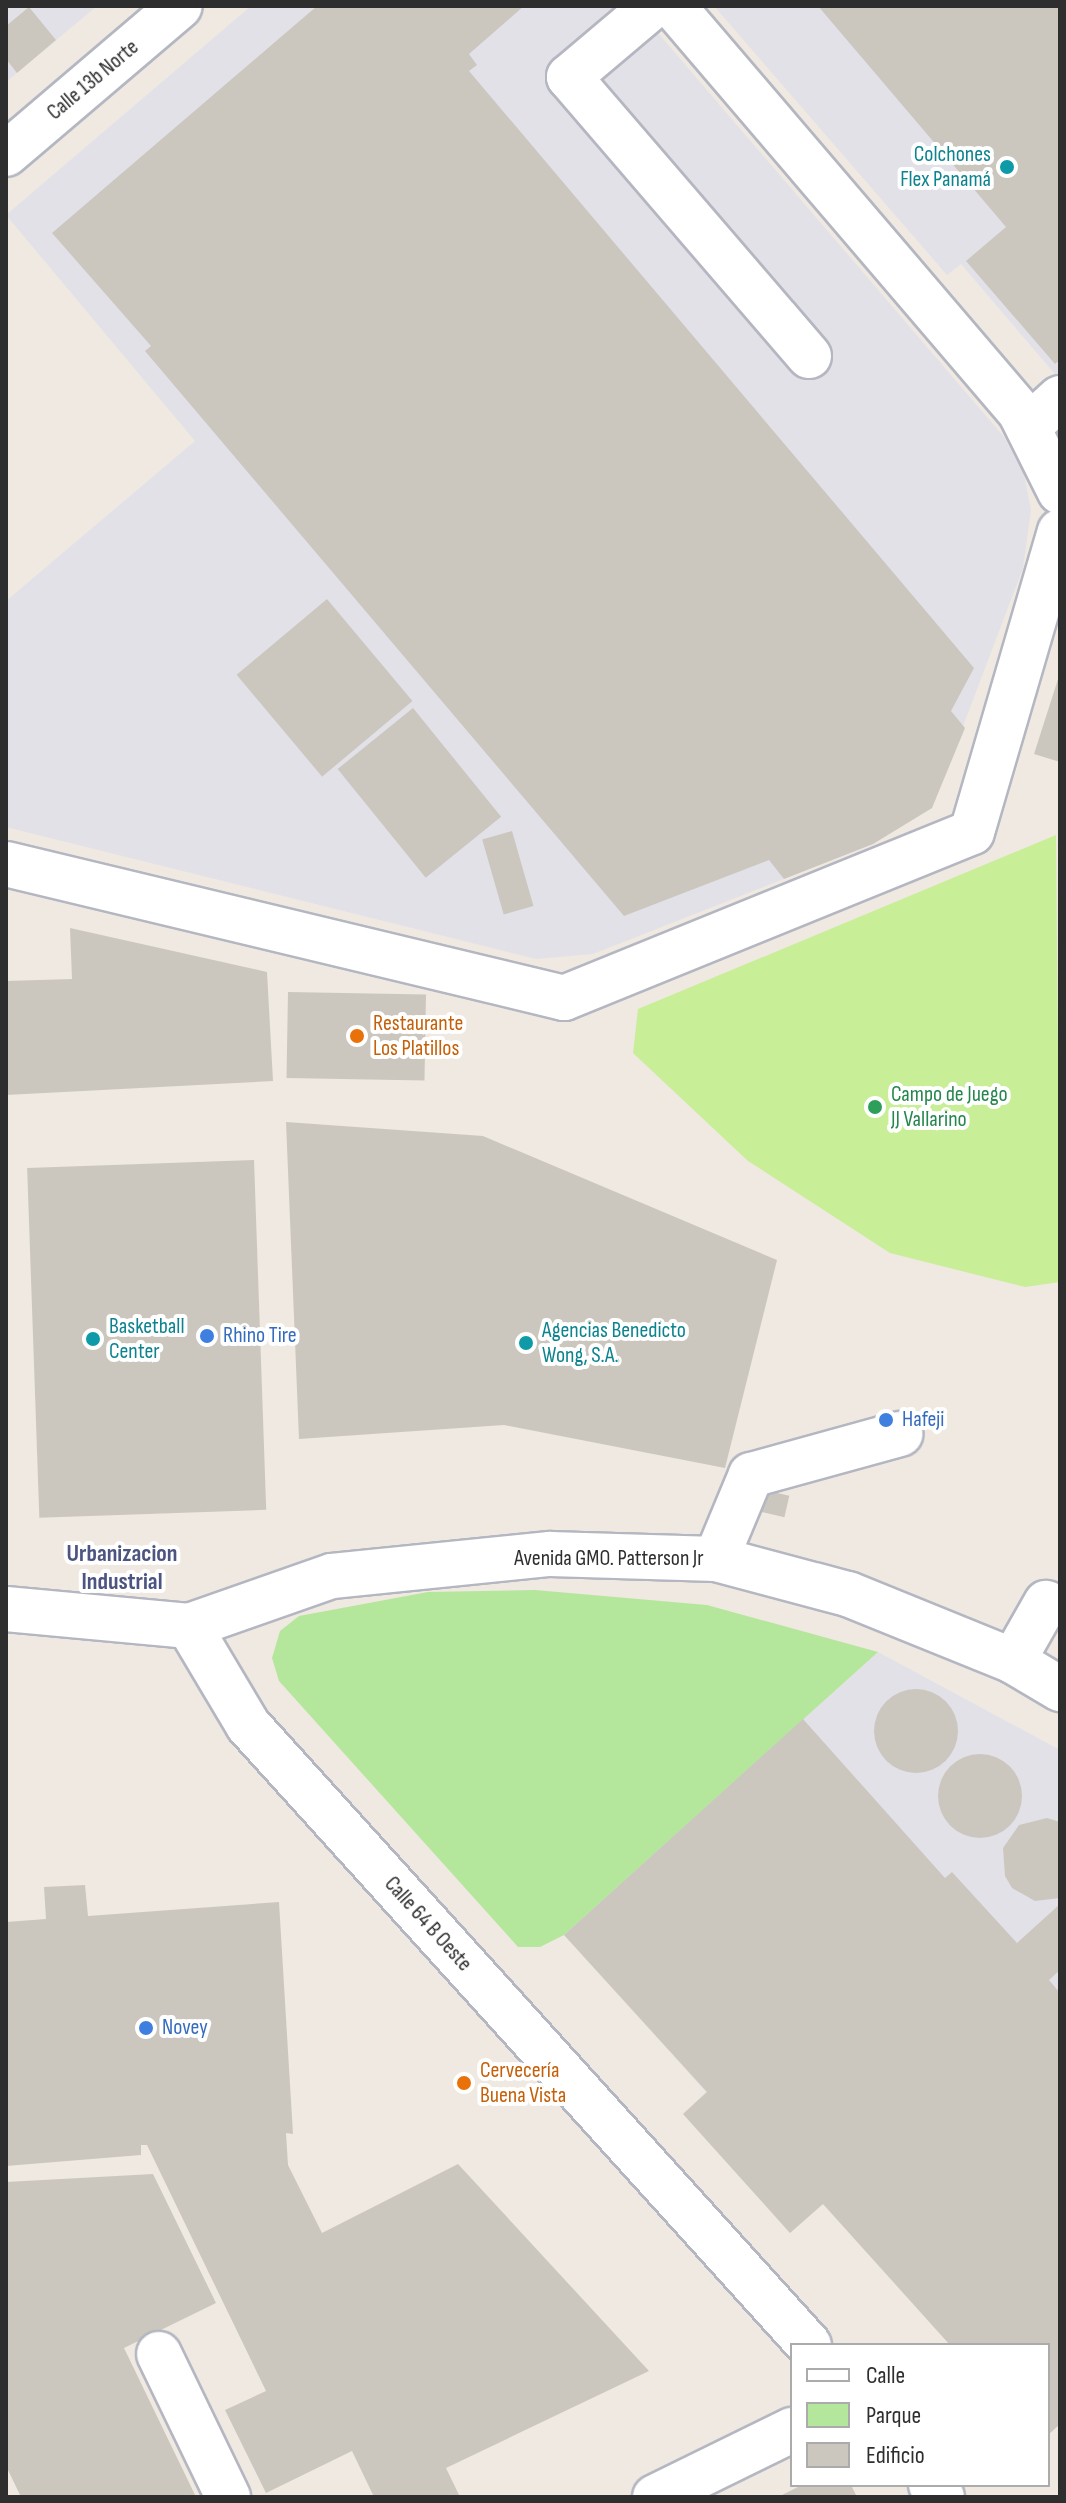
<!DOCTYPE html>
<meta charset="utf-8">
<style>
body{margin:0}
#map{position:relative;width:1066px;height:2503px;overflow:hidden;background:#efe9e1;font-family:"Sofia Sans Condensed",sans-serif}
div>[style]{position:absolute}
.industrial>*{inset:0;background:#e3e1e8}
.green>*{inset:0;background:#b4e79c}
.pitch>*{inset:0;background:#c8ee98}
.building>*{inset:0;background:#cbc7bf;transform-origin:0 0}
.round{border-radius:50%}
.roads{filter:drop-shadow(2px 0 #b4b7c1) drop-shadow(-2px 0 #b4b7c1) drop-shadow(0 2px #b4b7c1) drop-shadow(0 -2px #b4b7c1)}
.minor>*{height:44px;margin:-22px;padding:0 22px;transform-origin:22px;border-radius:22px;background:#fff}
.dots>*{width:22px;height:22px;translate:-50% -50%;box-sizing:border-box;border:4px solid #fff;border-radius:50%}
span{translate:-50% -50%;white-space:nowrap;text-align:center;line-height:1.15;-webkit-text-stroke:8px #fff;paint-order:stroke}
.street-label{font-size:22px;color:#2e2e2e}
.culture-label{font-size:22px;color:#0d838f}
.right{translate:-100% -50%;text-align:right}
.left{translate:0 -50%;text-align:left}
.food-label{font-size:22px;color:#c56008}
.leisure-label{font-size:22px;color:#27864d}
.shop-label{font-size:22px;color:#366cbe}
.neighbourhood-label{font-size:24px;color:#4c5481;font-weight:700}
.frame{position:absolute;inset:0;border:8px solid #2e2e2e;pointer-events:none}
.legend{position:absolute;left:790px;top:2343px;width:260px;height:144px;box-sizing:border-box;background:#fff;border:2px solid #ababab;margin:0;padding:10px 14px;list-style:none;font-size:24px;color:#2e2e2e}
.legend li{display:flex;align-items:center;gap:16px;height:40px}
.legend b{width:40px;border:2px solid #ababab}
</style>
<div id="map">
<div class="industrial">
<div style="clip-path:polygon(6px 6px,97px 6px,6px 82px)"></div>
<div style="clip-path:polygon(251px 6px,635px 6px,1004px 437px,1024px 474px,1031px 510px,1023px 568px,932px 808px,873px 844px,593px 954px,536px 959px,6px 827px,6px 601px,195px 441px,6px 215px)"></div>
<div style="clip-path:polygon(714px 6px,1060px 6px,1060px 380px,961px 264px,947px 275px)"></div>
<div style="clip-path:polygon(878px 1652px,1060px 1750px,1060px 2424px,1048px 2435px,1048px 2345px,950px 2345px,823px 2204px,790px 2233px,683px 2114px,706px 2092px,564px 1935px)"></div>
</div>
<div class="green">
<div style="clip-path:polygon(535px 1590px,707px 1605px,878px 1652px,564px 1935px,540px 1947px,518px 1947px,279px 1681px,272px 1658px,280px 1631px,299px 1616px,428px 1592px)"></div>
</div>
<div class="pitch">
<div style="clip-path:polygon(1056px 835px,1060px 1282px,1025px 1287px,890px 1253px,748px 1161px,633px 1053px,638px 1009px)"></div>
</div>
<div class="building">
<div style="clip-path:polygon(317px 6px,524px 6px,469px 54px,477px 65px,469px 71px,974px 668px,951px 711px,965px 728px,932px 808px,873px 844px,784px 879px,769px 860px,624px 916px,145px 351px,151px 346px,52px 233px)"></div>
<div style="clip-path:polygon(818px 6px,1060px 6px,1060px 360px,1055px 364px,966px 261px,1006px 227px)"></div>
<div style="clip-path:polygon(29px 7px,56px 40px,17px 73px,6px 59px,6px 26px)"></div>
<div style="left:327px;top:599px;width:133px;height:118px;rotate:50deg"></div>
<div style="clip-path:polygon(1059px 676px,1060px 676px,1060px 762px,1034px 754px)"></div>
<div style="left:413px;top:708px;width:140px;height:97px;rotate:51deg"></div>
<div style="left:512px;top:831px;width:78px;height:31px;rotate:74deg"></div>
<div style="clip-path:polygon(70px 928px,267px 972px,273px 1081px,6px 1095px,6px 981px,72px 979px)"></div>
<div style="left:288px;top:992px;width:138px;height:86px;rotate:1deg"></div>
<div style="clip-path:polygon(286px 1122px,483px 1136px,777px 1260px,725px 1468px,504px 1425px,299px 1439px)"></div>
<div style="left:254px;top:1160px;width:350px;height:227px;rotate:88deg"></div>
<div style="left:764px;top:1490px;width:26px;height:22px;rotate:13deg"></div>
<div class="round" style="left:874px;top:1689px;width:84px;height:84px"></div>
<div style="clip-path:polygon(803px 1719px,945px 1878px,952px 1872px,1017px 1943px,1060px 1904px,1060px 1970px,1049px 1980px,1060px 1993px,1060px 2424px,1048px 2435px,1048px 2345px,950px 2345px,823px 2204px,790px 2233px,683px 2114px,707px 2092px,564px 1935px)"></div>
<div class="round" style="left:938px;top:1754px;width:84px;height:84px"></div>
<div style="clip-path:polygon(1047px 1818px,1060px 1822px,1060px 1898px,1035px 1901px,1012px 1888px,1005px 1876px,1003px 1848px,1019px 1825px)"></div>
<div style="clip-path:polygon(85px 1885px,88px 1916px,279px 1902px,293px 2134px,286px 2133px,288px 2165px,322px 2233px,458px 2164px,649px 2371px,446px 2468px,460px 2497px,374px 2497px,352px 2451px,266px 2493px,225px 2410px,266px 2391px,147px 2145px,141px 2145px,141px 2155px,6px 2166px,6px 1922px,46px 1919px,44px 1887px)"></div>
<div style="clip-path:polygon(153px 2174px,216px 2303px,124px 2348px,196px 2497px,21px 2497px,6px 2466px,6px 2182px)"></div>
<div style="clip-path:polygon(802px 2485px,851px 2485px,857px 2497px,778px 2497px)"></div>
</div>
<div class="roads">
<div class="minor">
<div style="left:653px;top:6px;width:110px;rotate:139.8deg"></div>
<div style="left:569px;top:77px;width:368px;rotate:49.3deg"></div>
<div style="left:673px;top:6px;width:534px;rotate:49.48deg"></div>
<div style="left:1020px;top:412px;width:89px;rotate:63.4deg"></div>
<div style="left:6px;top:154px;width:228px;rotate:-40.4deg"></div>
<div style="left:1028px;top:427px;width:43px;rotate:-42.2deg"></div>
<div style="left:6px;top:864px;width:574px;rotate:13.5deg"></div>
<div style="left:564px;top:998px;width:440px;rotate:-22.1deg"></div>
<div style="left:972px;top:832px;width:313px;rotate:-73.7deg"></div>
<div style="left:716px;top:1559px;width:91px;rotate:-67.4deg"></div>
<div style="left:751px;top:1475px;width:155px;rotate:-15.4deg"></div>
<div style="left:6px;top:1609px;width:184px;rotate:5.3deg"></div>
<div style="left:189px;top:1626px;width:151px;rotate:-19.3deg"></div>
<div style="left:332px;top:1576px;width:219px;rotate:-5.8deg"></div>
<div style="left:550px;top:1554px;width:166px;rotate:1.7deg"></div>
<div style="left:716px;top:1559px;width:137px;rotate:14.9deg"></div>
<div style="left:848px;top:1594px;width:178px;rotate:22.1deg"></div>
<div style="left:1013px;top:1661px;width:55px;rotate:30.8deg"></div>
<div style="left:189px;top:1626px;width:115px;rotate:59.2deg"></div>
<div style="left:248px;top:1725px;width:836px;rotate:47.86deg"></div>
<div style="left:1013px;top:1661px;width:67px;rotate:-60.4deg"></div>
<div style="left:159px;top:2354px;width:159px;rotate:64.2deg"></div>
<div style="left:931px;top:2485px;width:16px;rotate:47deg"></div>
<div style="left:655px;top:2497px;width:153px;rotate:-26.1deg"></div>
</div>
</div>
<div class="dots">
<div style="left:1007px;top:167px;background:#0f9aa8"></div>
<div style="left:357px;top:1036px;background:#e8710a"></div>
<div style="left:875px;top:1107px;background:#2e9e5b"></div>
<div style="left:207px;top:1336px;background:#3f7fe0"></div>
<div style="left:93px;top:1339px;background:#0f9aa8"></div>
<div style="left:526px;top:1343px;background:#0f9aa8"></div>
<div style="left:886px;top:1420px;background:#3f7fe0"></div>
<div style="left:146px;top:2028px;background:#3f7fe0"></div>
<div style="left:464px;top:2083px;background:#e8710a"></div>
</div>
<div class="street-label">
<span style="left:93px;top:80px;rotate:-40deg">Calle 13b Norte</span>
<span style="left:609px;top:1559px">Avenida GMO. Patterson Jr</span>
<span style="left:428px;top:1924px;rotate:48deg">Calle 64 B Oeste</span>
</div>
<div class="culture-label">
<span class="right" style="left:991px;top:167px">Colchones<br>Flex Panamá</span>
<span class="left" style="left:109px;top:1339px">Basketball<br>Center</span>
<span class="left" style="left:542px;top:1343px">Agencias Benedicto<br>Wong, S.A.</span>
</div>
<div class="food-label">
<span class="left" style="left:373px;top:1036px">Restaurante<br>Los Platillos</span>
<span class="left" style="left:480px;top:2083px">Cervecería<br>Buena Vista</span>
</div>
<div class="leisure-label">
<span class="left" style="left:891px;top:1107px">Campo de Juego<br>JJ Vallarino</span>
</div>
<div class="shop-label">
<span class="left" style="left:223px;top:1336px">Rhino Tire</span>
<span class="left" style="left:902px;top:1420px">Hafeji</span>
<span class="left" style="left:162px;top:2028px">Novey</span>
</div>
<div class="neighbourhood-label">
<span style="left:122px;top:1568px">Urbanizacion<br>Industrial</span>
</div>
<div class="frame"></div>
<ul class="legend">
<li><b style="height:10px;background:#fff"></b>Calle</li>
<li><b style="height:22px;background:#b4e79c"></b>Parque</li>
<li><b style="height:22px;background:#cbc7bf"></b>Edificio</li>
</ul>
</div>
